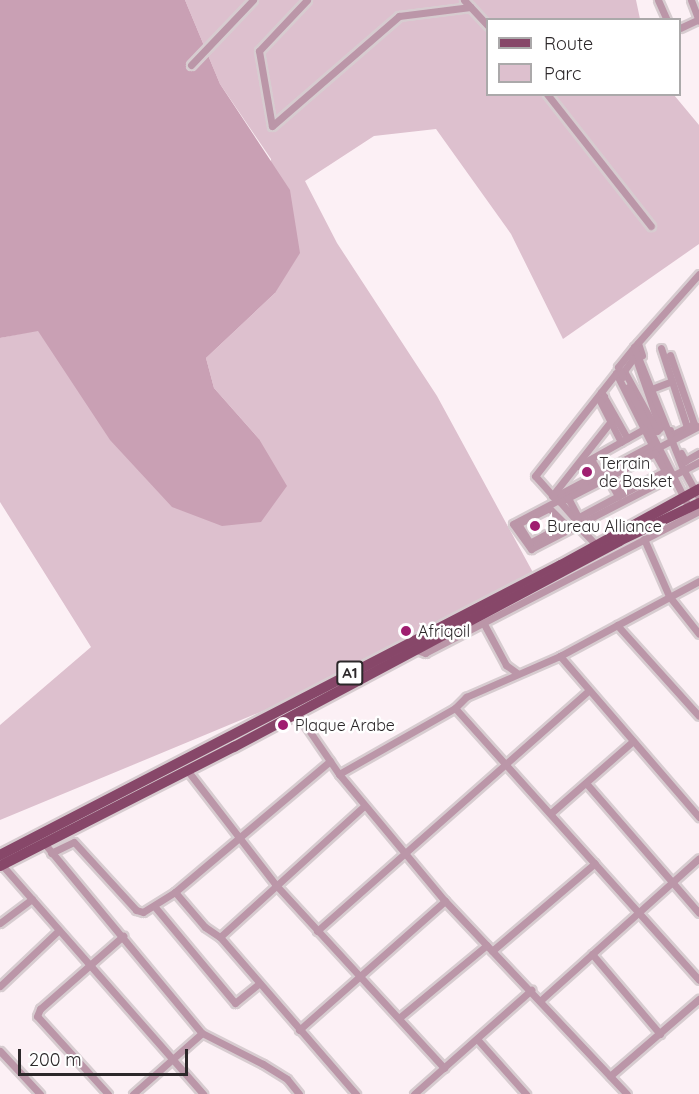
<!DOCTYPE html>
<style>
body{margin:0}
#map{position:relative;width:699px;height:1094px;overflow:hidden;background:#fcf0f5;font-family:Quicksand,sans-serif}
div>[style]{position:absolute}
.green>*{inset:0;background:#ddc0ce}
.forest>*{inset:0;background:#c9a0b4}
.roads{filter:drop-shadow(2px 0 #d7ccd0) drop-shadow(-2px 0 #d7ccd0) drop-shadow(0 2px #d7ccd0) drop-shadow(0 -2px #d7ccd0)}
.street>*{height:7px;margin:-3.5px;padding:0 3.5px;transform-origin:3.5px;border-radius:3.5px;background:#bb96a8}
.primary>*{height:10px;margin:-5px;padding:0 5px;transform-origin:5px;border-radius:5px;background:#874769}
.dots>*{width:16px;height:16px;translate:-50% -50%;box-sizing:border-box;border:3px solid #fff;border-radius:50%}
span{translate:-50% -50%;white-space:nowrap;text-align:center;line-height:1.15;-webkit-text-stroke:5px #fff;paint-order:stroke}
.shield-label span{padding:2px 4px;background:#fff;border:2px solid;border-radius:4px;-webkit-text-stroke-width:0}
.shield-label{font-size:15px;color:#2c282a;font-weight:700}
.poi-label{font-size:16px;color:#2c282a}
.left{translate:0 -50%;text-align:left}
.legend{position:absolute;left:486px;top:18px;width:195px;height:78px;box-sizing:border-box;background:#fff;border:2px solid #aba9aa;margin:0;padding:8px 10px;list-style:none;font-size:18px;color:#2c282a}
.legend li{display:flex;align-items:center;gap:12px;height:30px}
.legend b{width:30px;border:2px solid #aba9aa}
.scale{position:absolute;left:18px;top:1049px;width:170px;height:27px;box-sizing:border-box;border:3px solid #2c282a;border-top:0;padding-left:8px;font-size:18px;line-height:21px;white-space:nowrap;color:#2c282a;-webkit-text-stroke:4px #fff;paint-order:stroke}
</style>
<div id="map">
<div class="green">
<div style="clip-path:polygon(185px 0,636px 0,640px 19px,488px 20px,488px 94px,674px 95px,699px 125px,699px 244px,563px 339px,511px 234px,436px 129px,374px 136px,305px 181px,337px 243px,437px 396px,536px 578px,316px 689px,0 820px,0 725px,91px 647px,0 502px,0 338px,38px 330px,65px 370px,259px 439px,214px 388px,206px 358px,275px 293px,271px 159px,220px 84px)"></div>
</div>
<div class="forest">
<div style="clip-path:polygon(0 0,185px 0,220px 84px,290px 190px,300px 253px,275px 293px,206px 358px,214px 388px,259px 439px,287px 486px,261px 522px,222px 526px,172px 507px,110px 440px,38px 331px,0 338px)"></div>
</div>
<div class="roads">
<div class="street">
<div style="left:307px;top:0;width:70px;rotate:133.3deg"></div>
<div style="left:259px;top:51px;width:76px;rotate:80.2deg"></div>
<div style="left:272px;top:126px;width:168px;rotate:-40.9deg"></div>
<div style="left:399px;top:16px;width:72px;rotate:-7.2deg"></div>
<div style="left:464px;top:0;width:35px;rotate:47deg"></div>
<div style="left:658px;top:0;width:22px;rotate:66deg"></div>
<div style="left:691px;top:0;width:22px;rotate:69deg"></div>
<div style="left:680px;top:28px;width:21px;rotate:-25deg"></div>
<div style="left:191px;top:65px;width:90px;rotate:-46.4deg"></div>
<div style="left:547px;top:94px;width:168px;rotate:51.8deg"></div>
<div style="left:638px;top:343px;width:13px;rotate:72deg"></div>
<div style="left:635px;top:346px;width:96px;rotate:-48.4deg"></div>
<div style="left:661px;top:348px;width:83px;rotate:71.8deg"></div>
<div style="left:670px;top:355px;width:73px;rotate:70.8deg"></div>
<div style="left:694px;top:424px;width:25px;rotate:154deg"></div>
<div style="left:671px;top:435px;width:5px;rotate:-101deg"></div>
<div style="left:635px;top:356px;width:76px;rotate:70.9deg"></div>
<div style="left:660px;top:428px;width:4px;rotate:135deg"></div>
<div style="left:657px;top:431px;width:68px;rotate:-118.8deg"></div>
<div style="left:624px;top:371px;width:19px;rotate:-54deg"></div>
<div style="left:616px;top:373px;width:80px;rotate:63.4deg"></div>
<div style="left:652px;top:445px;width:111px;rotate:152deg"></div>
<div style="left:554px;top:497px;width:28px;rotate:-132deg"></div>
<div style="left:535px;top:476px;width:131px;rotate:-51.8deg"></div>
<div style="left:623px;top:377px;width:11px;rotate:-117deg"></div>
<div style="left:618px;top:367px;width:26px;rotate:-51deg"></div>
<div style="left:634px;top:347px;width:131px;rotate:68.1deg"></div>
<div style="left:683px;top:469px;width:33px;rotate:61deg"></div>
<div style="left:628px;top:387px;width:136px;rotate:63.2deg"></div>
<div style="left:654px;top:388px;width:19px;rotate:-21deg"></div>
<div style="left:601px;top:392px;width:53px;rotate:60.5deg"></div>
<div style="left:604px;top:396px;width:6px;rotate:129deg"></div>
<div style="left:600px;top:401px;width:46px;rotate:62.9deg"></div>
<div style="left:699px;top:426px;width:210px;rotate:152.2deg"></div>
<div style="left:513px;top:524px;width:31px;rotate:54deg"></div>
<div style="left:531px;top:549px;width:189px;rotate:-27.4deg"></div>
<div style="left:655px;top:453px;width:21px;rotate:61deg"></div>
<div style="left:665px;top:471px;width:102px;rotate:151.9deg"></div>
<div style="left:575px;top:519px;width:23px;rotate:-131deg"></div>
<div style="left:560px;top:502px;width:107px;rotate:-27.3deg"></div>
<div style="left:681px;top:453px;width:9px;rotate:63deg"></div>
<div style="left:685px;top:461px;width:16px;rotate:-30deg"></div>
<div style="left:591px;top:459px;width:16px;rotate:60deg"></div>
<div style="left:578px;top:466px;width:76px;rotate:-29.3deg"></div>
<div style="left:613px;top:475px;width:21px;rotate:61deg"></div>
<div style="left:608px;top:478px;width:21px;rotate:61deg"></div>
<div style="left:552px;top:496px;width:95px;rotate:-51.8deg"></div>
<div style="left:568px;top:498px;width:21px;rotate:62deg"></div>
<div style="left:549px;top:508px;width:23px;rotate:45deg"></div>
<div style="left:565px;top:524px;width:40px;rotate:152deg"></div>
<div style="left:530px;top:543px;width:22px;rotate:-122deg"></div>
<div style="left:518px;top:524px;width:35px;rotate:-27deg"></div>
<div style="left:575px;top:523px;width:29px;rotate:46deg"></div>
<div style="left:644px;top:539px;width:62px;rotate:66.3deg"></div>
<div style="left:669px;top:596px;width:48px;rotate:51.7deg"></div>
<div style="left:484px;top:624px;width:47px;rotate:61.8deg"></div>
<div style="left:506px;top:665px;width:14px;rotate:36deg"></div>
<div style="left:617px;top:625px;width:122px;rotate:48deg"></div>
<div style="left:413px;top:649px;width:13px;rotate:18deg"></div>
<div style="left:425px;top:653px;width:309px;rotate:-27.4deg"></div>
<div style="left:560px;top:656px;width:213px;rotate:49.2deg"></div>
<div style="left:455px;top:708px;width:365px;rotate:48.1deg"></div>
<div style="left:297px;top:713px;width:74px;rotate:55.5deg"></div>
<div style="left:339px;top:774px;width:165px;rotate:50.2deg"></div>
<div style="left:445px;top:901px;width:265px;rotate:46.7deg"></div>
<div style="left:187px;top:770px;width:144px;rotate:52.3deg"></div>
<div style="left:275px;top:884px;width:250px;rotate:47.4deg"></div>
<div style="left:339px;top:774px;width:133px;rotate:-29.6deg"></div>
<div style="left:455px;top:708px;width:16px;rotate:-45deg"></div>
<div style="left:466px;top:697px;width:103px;rotate:-23.6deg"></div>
<div style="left:560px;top:656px;width:158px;rotate:-28.3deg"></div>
<div style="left:586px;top:783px;width:172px;rotate:49deg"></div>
<div style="left:551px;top:813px;width:109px;rotate:-41.3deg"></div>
<div style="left:44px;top:843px;width:247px;rotate:50.3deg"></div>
<div style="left:202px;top:1033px;width:68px;rotate:26.9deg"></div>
<div style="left:263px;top:1064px;width:28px;rotate:32deg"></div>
<div style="left:287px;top:1079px;width:19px;rotate:51deg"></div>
<div style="left:51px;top:853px;width:25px;rotate:-26deg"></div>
<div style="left:74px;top:842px;width:92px;rotate:47.6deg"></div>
<div style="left:136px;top:910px;width:7px;rotate:16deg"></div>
<div style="left:143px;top:912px;width:38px;rotate:-32deg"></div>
<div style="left:175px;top:892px;width:203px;rotate:-40.2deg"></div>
<div style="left:2px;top:865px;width:305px;rotate:48.7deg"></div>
<div style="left:175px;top:892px;width:46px;rotate:49.4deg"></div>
<div style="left:205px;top:927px;width:18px;rotate:34deg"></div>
<div style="left:220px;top:937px;width:208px;rotate:49.1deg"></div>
<div style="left:155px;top:907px;width:125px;rotate:50.2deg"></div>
<div style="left:235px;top:1003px;width:28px;rotate:-39deg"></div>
<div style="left:0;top:923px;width:40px;rotate:-37deg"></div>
<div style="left:317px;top:931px;width:363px;rotate:-41.5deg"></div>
<div style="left:220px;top:937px;width:195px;rotate:-42.3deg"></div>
<div style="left:492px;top:951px;width:135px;rotate:-40.5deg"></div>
<div style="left:592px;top:954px;width:105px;rotate:49.6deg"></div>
<div style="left:0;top:986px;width:81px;rotate:-43.5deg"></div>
<div style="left:541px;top:1000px;width:212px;rotate:-41.9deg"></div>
<div style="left:399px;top:1018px;width:114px;rotate:-39.7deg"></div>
<div style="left:299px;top:1030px;width:195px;rotate:-41.5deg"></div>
<div style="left:477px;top:1039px;width:74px;rotate:48.3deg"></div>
<div style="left:0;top:1051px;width:59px;rotate:47.1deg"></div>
<div style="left:610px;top:1076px;width:118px;rotate:-40.9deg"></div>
<div style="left:108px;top:1094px;width:105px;rotate:-132.3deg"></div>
<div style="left:37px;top:1016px;width:8px;rotate:-67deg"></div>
<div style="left:40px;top:1009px;width:111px;rotate:-41.3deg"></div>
<div style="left:133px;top:1094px;width:92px;rotate:-41.5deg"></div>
<div style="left:414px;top:1094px;width:157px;rotate:-41.6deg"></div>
</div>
<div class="primary">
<div style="left:0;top:855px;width:632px;rotate:-27.34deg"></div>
<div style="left:561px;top:565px;width:158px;rotate:-28.8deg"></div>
<div style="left:0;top:866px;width:263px;rotate:-27deg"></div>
<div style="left:234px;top:747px;width:437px;rotate:-28.1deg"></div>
<div style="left:619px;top:541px;width:89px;rotate:-25.4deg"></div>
</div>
</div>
<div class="dots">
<div style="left:587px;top:472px;background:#9f1e70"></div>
<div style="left:535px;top:526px;background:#9f1e70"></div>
<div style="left:406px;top:631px;background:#9f1e70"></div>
<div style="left:283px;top:725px;background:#9f1e70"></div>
</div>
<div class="shield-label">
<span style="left:350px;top:673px">A1</span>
</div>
<div class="poi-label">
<span class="left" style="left:599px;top:472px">Terrain<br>de Basket</span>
<span class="left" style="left:547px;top:526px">Bureau Alliance</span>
<span class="left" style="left:418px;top:631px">Afriqoil</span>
<span class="left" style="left:295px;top:725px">Plaque Arabe</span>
</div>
<ul class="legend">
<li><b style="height:8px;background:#874769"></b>Route</li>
<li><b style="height:16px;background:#ddc0ce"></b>Parc</li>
</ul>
<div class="scale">200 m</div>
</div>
